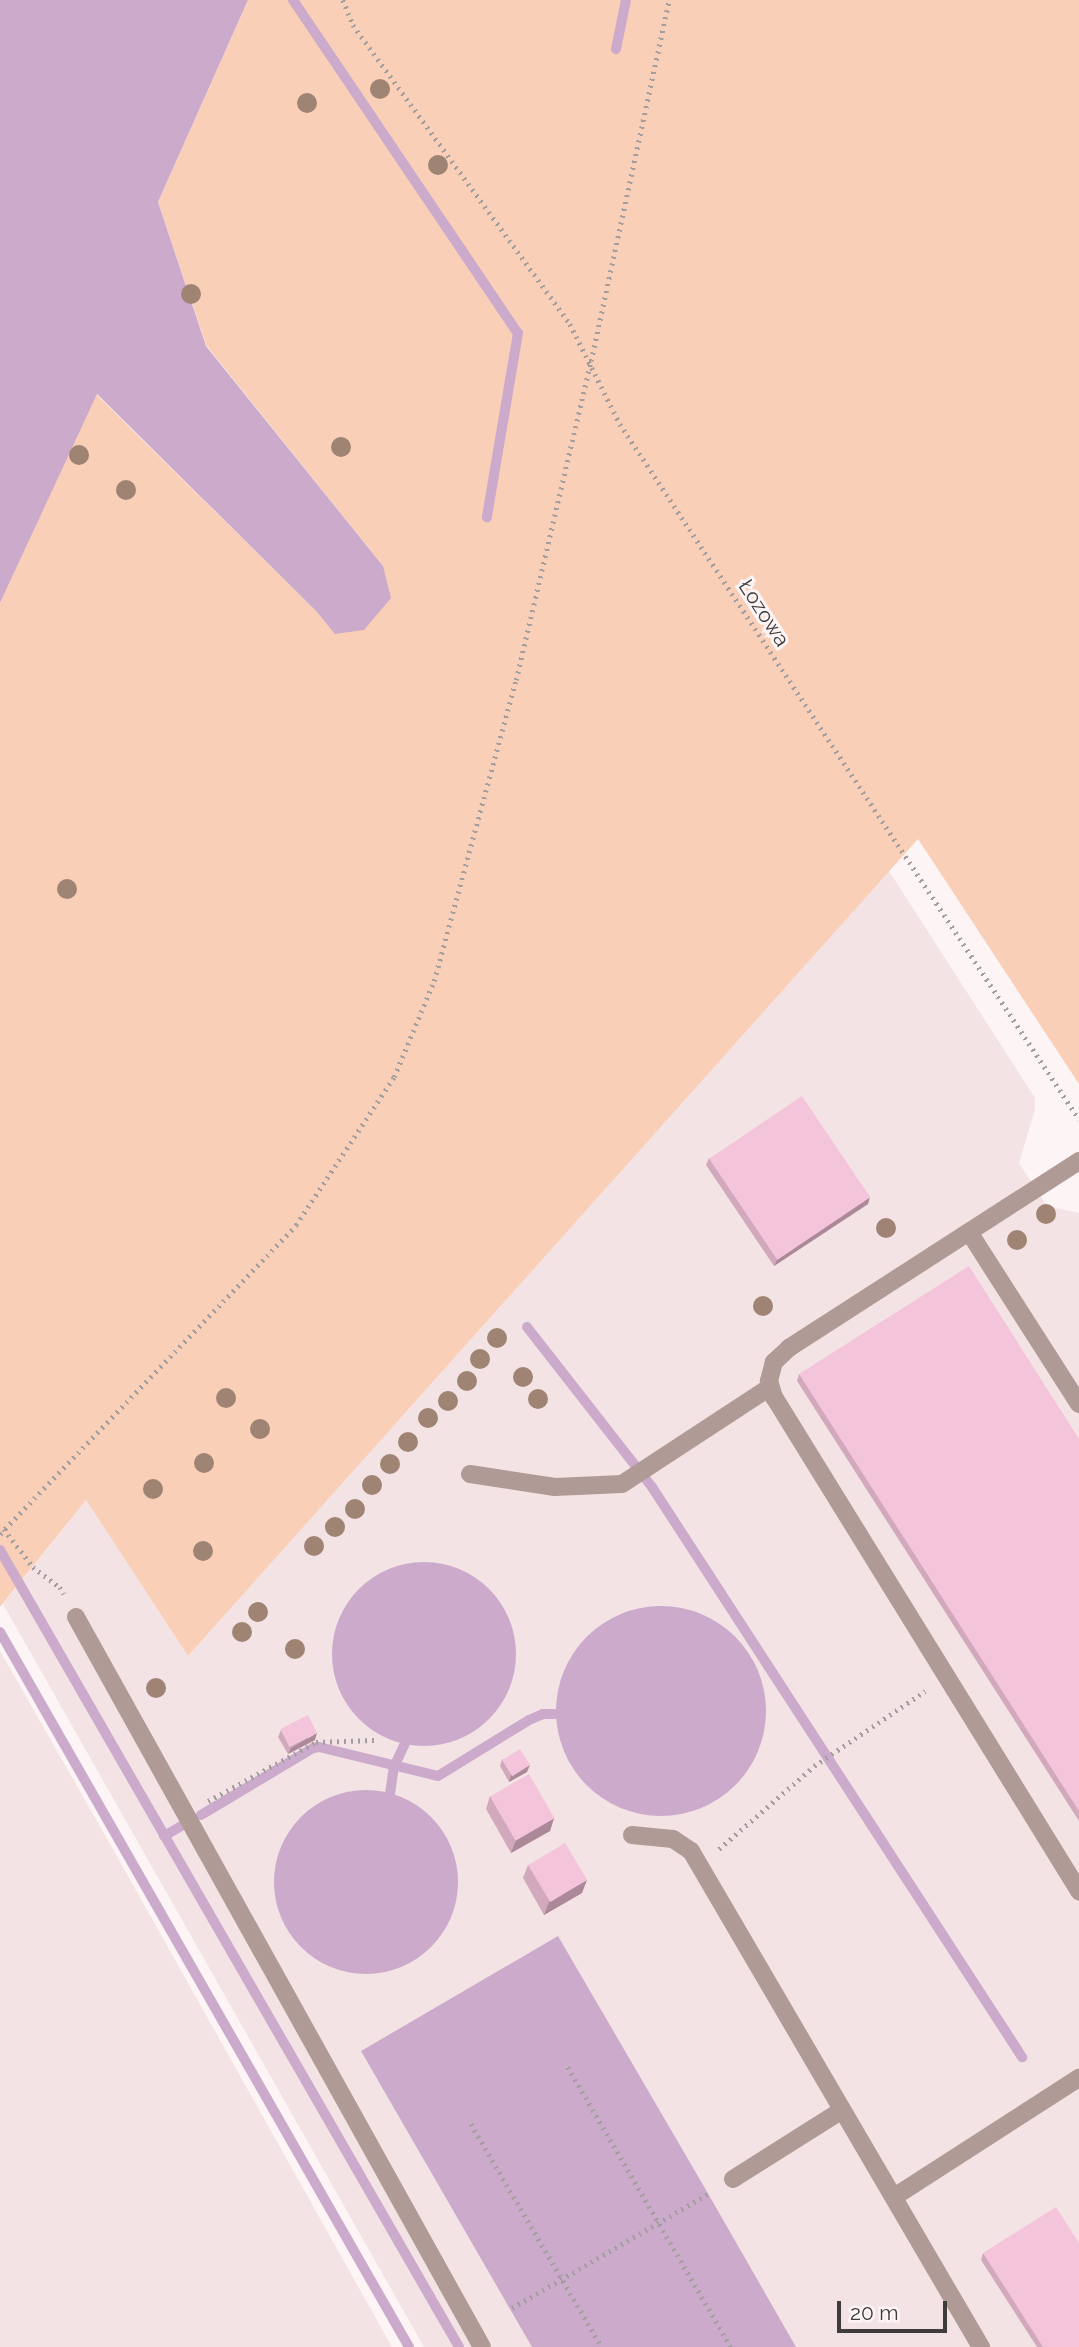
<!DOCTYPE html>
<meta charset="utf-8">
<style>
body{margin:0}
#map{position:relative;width:1079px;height:2347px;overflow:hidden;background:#fdf4f5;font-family:Raleway,sans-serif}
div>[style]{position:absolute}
.built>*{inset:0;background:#f4e3e5}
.green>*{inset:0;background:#f9d0b7}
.water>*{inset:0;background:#cac}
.round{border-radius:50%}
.stream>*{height:10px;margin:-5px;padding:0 5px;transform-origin:5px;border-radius:5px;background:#cac}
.path>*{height:4.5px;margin-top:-2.25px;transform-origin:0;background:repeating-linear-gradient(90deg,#a49e9e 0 2px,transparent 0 7px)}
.minor>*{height:18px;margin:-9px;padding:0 9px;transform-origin:9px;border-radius:9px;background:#b09a95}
.trees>*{width:20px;height:20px;margin:-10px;border-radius:50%;background:#9f8474}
.wall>*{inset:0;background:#d2a9bc}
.shaded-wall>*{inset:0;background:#ab8999}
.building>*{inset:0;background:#f4c4db;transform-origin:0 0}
span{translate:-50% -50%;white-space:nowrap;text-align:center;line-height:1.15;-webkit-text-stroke:6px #fdf4f5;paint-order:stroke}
.street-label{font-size:21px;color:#3f3c3c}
.scale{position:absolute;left:837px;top:2301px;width:110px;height:32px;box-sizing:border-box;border:4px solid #3f3c3c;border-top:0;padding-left:9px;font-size:21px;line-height:24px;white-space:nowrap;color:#3f3c3c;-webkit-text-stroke:5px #fdf4f5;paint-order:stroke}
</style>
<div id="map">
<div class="built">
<div style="clip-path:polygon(889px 871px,1035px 1098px,1035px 1109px,1019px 1163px,1047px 1206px,1079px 1213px,1079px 2347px,424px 2347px,3px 1604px,86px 1500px,188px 1656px)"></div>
<div style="clip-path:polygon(0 1651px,114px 1851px,392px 2347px,0 2347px)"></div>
</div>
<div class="green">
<div style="clip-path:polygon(248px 0,1079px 0,1079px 1084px,918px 839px,188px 1656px,86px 1500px,0 1607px,0 603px,96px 394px,316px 611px,335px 633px,383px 566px,206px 345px,158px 202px)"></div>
</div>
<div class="water">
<div style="clip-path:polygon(0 0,248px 0,158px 202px,206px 346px,383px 566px,391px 598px,364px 630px,335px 634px,316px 611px,97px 394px,0 603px)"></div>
<div class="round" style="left:332px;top:1562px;width:184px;height:184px"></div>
<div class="round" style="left:556px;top:1606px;width:210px;height:210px"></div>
<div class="round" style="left:274px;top:1790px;width:184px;height:184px"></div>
<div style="clip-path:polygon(558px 1936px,706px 2190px,796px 2347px,532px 2347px,361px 2051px)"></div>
</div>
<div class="stream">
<div style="left:293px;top:0;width:402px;rotate:56deg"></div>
<div style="left:518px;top:333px;width:187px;rotate:99.6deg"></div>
<div style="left:616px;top:49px;width:50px;rotate:-78.5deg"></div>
<div style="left:527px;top:1327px;width:203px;rotate:52deg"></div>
<div style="left:652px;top:1487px;width:680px;rotate:57.01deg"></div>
<div style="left:0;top:1550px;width:920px;rotate:60.06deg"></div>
<div style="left:0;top:1632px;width:824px;rotate:60.23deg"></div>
<div style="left:390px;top:1794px;width:27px;rotate:-82deg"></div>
<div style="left:394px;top:1767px;width:26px;rotate:-65deg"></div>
<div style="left:201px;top:1815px;width:131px;rotate:-30.9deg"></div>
<div style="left:313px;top:1748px;width:6px;rotate:-9deg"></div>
<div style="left:319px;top:1747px;width:122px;rotate:13.7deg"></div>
<div style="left:438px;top:1776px;width:107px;rotate:-31.6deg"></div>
<div style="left:529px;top:1720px;width:15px;rotate:-23deg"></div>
<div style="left:543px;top:1714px;width:12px"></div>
<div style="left:164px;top:1836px;width:20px;rotate:-30deg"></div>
</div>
<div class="path">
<div style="left:343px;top:0;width:27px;rotate:68deg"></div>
<div style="left:353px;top:25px;width:369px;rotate:54deg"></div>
<div style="left:570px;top:324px;width:112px;rotate:63.4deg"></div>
<div style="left:620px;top:424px;width:833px;rotate:56.56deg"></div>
<div style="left:4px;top:1529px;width:48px;rotate:52.7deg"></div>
<div style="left:33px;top:1567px;width:34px;rotate:37deg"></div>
<div style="left:60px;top:1587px;width:8px;rotate:60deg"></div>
<div style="left:0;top:1534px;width:428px;rotate:-46.2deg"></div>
<div style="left:296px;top:1225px;width:178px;rotate:-56.5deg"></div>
<div style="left:394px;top:1077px;width:104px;rotate:-67.4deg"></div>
<div style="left:434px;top:981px;width:312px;rotate:-74.8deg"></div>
<div style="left:516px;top:680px;width:328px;rotate:-76.8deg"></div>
<div style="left:591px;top:361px;width:369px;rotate:-77.8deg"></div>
<div style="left:208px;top:1801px;width:123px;rotate:-28.6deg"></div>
<div style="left:316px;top:1742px;width:58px;rotate:-2deg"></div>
<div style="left:719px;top:1849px;width:126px;rotate:-41.1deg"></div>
<div style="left:814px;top:1766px;width:134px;rotate:-34deg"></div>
<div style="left:568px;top:2067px;width:324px;rotate:59.8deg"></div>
<div style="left:471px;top:2124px;width:259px;rotate:59.6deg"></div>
<div style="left:512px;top:2308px;width:230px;rotate:-30.2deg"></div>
</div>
<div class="minor">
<div style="left:1079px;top:1161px;width:345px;rotate:147.2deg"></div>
<div style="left:789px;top:1348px;width:21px;rotate:137deg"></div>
<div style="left:774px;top:1362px;width:20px;rotate:105deg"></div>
<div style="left:769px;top:1381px;width:17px;rotate:73deg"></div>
<div style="left:774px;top:1397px;width:581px;rotate:58.31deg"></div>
<div style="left:969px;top:1232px;width:204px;rotate:57.4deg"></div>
<div style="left:470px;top:1474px;width:86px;rotate:8.7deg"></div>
<div style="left:555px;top:1487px;width:67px;rotate:-2.6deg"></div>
<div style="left:622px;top:1484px;width:177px;rotate:-33.2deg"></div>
<div style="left:76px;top:1617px;width:835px;rotate:60.92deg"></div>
<div style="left:632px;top:1835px;width:41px;rotate:5.6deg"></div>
<div style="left:673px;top:1839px;width:22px;rotate:34deg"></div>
<div style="left:691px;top:1851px;width:575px;rotate:59.69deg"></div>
<div style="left:733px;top:2179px;width:129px;rotate:-32.3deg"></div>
<div style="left:894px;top:2197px;width:220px;rotate:-32.8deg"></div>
</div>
<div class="trees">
<div style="left:380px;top:89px"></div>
<div style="left:307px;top:103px"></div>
<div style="left:438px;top:165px"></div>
<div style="left:191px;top:294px"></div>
<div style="left:341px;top:447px"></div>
<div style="left:79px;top:455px"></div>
<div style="left:126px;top:490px"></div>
<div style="left:67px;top:889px"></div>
<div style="left:1046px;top:1214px"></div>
<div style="left:886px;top:1228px"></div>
<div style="left:1017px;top:1240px"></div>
<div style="left:763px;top:1306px"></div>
<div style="left:497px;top:1338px"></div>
<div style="left:480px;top:1359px"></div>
<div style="left:523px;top:1377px"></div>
<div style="left:467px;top:1381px"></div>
<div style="left:226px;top:1398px"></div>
<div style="left:538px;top:1399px"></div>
<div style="left:448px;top:1401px"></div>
<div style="left:428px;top:1418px"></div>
<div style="left:260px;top:1429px"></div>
<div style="left:408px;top:1442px"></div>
<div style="left:204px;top:1463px"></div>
<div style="left:390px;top:1464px"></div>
<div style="left:372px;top:1485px"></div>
<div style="left:153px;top:1489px"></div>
<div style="left:355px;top:1509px"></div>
<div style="left:335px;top:1527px"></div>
<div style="left:314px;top:1546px"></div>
<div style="left:203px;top:1551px"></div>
<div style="left:258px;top:1612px"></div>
<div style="left:242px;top:1632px"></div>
<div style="left:295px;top:1649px"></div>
<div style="left:156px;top:1688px"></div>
</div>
<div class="wall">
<div style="clip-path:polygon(709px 1158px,868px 1204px,774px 1266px,706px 1165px)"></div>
<div style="clip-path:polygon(799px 1374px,1079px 1439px,1079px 1821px,797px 1381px)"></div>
<div style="clip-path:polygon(281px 1730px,315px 1740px,288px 1754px,278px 1737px)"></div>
<div style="clip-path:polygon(502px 1759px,527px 1772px,509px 1782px,500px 1766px)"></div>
<div style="clip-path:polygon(490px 1796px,554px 1818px,550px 1831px,511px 1853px,486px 1809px)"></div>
<div style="clip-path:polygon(528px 1865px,582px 1893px,544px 1915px,523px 1878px)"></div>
<div style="clip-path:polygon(983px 2253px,1079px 2347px,1037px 2347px,981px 2260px)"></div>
</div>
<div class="shaded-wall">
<div style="clip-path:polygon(870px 1197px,868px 1204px,774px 1266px,777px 1260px)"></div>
<div style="clip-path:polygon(317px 1733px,315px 1740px,288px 1754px,291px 1748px)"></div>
<div style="clip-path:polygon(530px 1765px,527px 1772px,509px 1782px,511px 1775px)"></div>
<div style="clip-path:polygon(554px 1818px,550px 1831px,511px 1853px,516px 1840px)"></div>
<div style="clip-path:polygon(587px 1880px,582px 1893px,544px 1915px,549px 1902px)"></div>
</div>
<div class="building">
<div style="left:802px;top:1096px;width:122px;height:112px;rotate:56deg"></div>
<div style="clip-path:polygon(969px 1266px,1079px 1439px,1079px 1811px,799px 1374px)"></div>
<div style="left:308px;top:1715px;width:20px;height:31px;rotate:63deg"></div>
<div style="left:520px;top:1749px;width:19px;height:21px;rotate:58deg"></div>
<div style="left:529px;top:1774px;width:51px;height:45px;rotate:60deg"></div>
<div style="left:565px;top:1843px;width:43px;height:43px;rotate:59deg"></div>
<div style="clip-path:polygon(1056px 2207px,1079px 2243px,1079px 2347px,1043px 2347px,983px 2253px)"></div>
</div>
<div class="street-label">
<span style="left:764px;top:613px;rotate:57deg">Łozowa</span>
</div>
<div class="scale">20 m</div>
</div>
